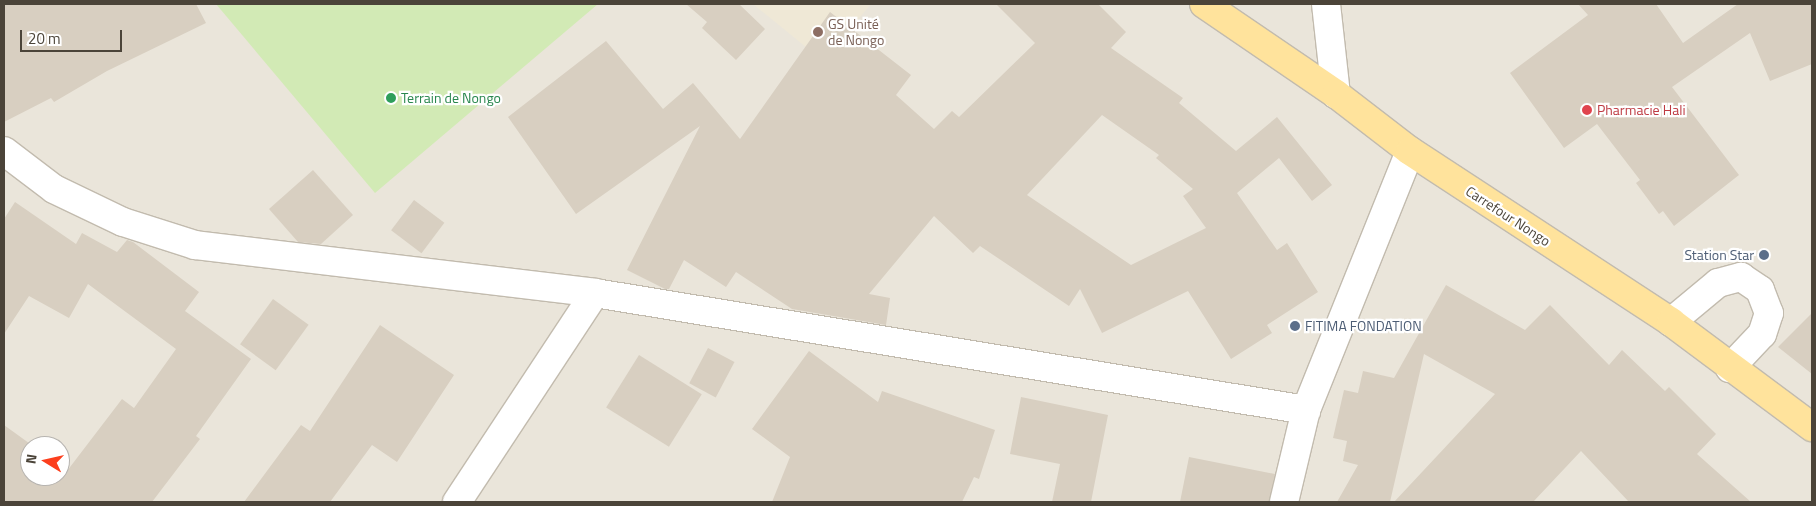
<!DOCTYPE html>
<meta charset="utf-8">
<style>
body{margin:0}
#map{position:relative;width:1816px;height:506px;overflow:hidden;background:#f6f3ec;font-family:"Titillium Web",sans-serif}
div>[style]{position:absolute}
.residential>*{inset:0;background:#eae5da}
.education>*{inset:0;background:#efe8d6}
.green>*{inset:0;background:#d2eab5}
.building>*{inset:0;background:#d8cfc1;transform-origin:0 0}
.roads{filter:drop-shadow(1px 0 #c2bbae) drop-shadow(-1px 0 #c2bbae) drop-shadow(0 1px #c2bbae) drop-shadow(0 -1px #c2bbae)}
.minor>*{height:28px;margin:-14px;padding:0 14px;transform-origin:14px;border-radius:14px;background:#fff}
.major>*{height:28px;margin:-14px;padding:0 14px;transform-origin:14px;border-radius:14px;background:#ffe39c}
.dots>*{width:14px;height:14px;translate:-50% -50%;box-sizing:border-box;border:2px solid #fff;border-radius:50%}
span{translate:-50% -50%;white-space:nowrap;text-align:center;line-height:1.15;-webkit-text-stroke:4.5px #fff;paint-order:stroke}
.education-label{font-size:14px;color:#785e54}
.left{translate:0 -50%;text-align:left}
.leisure-label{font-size:14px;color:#27864d}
.health-label{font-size:14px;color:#be3a42}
.street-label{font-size:14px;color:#4b4439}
.service-label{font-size:14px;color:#4e5e75}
.right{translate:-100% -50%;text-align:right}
.frame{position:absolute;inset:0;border:5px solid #4b4439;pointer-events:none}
.north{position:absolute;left:20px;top:436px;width:50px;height:50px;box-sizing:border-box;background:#fff;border:1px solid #b7b4b0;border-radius:50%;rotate:279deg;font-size:14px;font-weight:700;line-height:20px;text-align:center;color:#4b4439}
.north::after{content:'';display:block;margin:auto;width:18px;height:22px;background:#fc3f1d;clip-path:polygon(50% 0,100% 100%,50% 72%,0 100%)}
.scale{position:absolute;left:20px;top:30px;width:102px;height:22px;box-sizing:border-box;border:2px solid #4b4439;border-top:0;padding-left:6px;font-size:15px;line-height:18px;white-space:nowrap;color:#4b4439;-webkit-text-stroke:4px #fff;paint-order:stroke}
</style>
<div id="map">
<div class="residential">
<div style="clip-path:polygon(evenodd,4px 4px,1812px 4px,1812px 502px,4px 502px,4px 4px,30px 446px,60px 446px,60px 476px,30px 476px,30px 446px)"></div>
</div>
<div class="education">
<div style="clip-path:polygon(753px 4px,871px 4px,823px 61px)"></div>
</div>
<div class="green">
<div style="clip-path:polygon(216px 4px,598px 4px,375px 193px)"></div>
</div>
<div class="building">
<div style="clip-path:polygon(4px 4px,196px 4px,206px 23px,107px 71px,54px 102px,51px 98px,4px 122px)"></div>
<div style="clip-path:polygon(686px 4px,739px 4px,765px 29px,736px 60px,702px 28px,707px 22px)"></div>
<div style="clip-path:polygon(evenodd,996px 4px,1098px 4px,1126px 32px,1111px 48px,1183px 98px,1179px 103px,1236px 151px,1277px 117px,1332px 185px,1312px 201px,1279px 158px,1237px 193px,1277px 250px,1287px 243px,1318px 292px,1267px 325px,1272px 333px,1231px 359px,1188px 291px,1102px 333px,1080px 289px,1069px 306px,980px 246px,973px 253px,934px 216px,869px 294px,890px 298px,886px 325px,792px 309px,736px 272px,726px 287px,684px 260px,669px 289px,665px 289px,627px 270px,700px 126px,576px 214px,508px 117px,606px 41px,663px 109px,693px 83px,740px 139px,830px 12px,911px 75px,896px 95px,934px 129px,952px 111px,959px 117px,1035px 43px,996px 4px,1102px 115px,1159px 155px,1156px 158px,1193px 189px,1183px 196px,1206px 228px,1131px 265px,1027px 195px,1102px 115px)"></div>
<div style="clip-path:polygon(1578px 4px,1656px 4px,1683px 43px,1738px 4px,1812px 4px,1812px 64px,1770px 81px,1750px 33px,1672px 87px,1739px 175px,1674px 226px,1663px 211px,1659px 214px,1636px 183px,1640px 180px,1597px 124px,1564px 148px,1510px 73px,1588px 15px)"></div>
<div style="clip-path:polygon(313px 170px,353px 215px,321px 244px,298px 242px,269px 209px)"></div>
<div style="left:414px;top:200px;width:38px;height:38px;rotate:37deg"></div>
<div style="clip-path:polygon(15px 202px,76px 244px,82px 233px,117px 252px,127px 240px,133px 242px,199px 292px,185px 311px,251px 359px,196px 436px,200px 439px,152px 502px,4px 502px,4px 425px,33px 446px,30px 446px,30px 476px,60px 476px,60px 466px,67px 471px,122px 399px,134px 408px,176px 349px,88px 284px,69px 318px,29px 296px,4px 334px,4px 219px)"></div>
<div style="clip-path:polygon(1446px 285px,1525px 330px,1550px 305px,1609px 365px,1622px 350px,1665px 391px,1669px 387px,1716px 434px,1697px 454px,1751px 502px,1629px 502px,1581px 451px,1533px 502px,1394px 502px,1495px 394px,1424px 354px,1390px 502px,1337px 502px,1358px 465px,1343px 461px,1347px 441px,1333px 438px,1344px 390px,1358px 393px,1363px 371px,1394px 378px)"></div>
<div style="left:273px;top:299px;width:44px;height:56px;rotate:36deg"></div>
<div style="clip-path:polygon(1812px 313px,1812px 374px,1778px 347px)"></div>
<div style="clip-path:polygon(380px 325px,454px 375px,397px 462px,372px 445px,330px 502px,244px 502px,301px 425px,310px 431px)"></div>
<div style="left:708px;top:348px;width:30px;height:40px;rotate:28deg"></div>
<div style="clip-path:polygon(809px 351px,878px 402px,882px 391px,995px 430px,979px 479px,974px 477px,962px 502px,772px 502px,790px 457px,752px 429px)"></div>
<div style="left:639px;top:355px;width:74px;height:62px;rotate:32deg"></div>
<div style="clip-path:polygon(1021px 397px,1108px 415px,1091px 502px,1052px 502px,1060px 464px,1010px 454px)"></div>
<div style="clip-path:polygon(1189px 457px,1275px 474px,1269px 502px,1180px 502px)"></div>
</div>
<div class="roads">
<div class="minor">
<div style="left:1326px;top:4px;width:91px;rotate:83.7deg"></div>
<div style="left:4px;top:151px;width:63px;rotate:37.2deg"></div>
<div style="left:54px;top:189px;width:76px;rotate:25.6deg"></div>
<div style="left:123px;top:222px;width:76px;rotate:17.7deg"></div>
<div style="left:195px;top:245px;width:403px;rotate:6.8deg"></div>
<div style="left:595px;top:293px;width:721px;rotate:9.34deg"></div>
<div style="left:1671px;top:322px;width:61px;rotate:-39.7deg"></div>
<div style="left:1718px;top:283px;width:24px;rotate:-15deg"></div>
<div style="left:1741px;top:277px;width:23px;rotate:34deg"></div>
<div style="left:1760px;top:290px;width:25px;rotate:69deg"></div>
<div style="left:1769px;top:313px;width:22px;rotate:108deg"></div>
<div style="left:1762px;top:334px;width:47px;rotate:133.3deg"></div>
<div style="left:457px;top:502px;width:250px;rotate:-56.6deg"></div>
<div style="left:1284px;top:502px;width:95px;rotate:-76.6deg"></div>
<div style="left:1306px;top:410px;width:279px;rotate:-68.1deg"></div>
</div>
<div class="major">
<div style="left:1204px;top:4px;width:160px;rotate:34.3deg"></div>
<div style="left:1336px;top:94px;width:93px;rotate:37.6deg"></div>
<div style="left:1410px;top:151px;width:312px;rotate:33.2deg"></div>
<div style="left:1671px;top:322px;width:176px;rotate:36.7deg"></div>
</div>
</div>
<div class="dots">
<div style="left:818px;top:32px;background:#8d6e63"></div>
<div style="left:391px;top:98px;background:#2e9e5b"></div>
<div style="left:1587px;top:110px;background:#e0444e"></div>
<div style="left:1764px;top:255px;background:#5c6f8a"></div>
<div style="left:1295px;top:326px;background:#5c6f8a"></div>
</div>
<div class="education-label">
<span class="left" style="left:828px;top:32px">GS Unité<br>de Nongo</span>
</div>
<div class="leisure-label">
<span class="left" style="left:401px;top:98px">Terrain de Nongo</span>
</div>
<div class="health-label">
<span class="left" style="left:1597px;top:110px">Pharmacie Hali</span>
</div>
<div class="street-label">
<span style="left:1508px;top:216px;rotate:33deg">Carrefour Nongo</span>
</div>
<div class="service-label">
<span class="right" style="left:1754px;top:255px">Station Star</span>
<span class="left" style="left:1305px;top:326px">FITIMA FONDATION</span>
</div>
<div class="frame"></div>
<div class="north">N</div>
<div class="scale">20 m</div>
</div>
